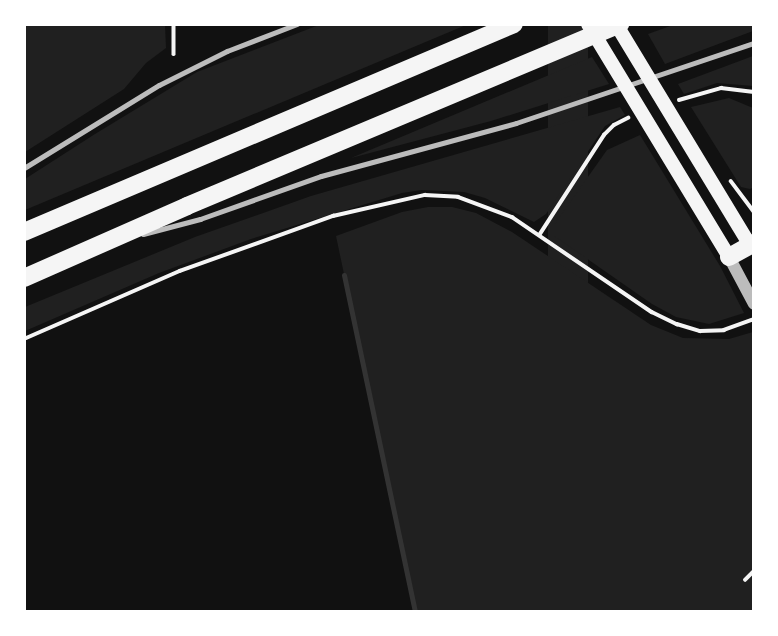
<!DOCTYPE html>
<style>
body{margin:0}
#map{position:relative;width:778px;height:636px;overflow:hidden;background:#111;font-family:Figtree,sans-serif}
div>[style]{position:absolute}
.green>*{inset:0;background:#202020;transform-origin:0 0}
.stream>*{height:5px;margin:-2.5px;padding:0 2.5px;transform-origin:2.5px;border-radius:2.5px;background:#333}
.path>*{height:3.5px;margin:-1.75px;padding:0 1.75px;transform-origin:1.75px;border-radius:1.75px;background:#f5f5f5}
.service>*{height:5px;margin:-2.5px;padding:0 2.5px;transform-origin:2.5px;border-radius:2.5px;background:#bcbcbc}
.tertiary>*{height:12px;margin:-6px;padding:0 6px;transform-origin:6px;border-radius:6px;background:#bcbcbc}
.secondary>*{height:14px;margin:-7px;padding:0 7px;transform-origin:7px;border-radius:7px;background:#f5f5f5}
.trunk>*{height:18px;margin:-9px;padding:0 9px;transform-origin:9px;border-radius:9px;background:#f5f5f5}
span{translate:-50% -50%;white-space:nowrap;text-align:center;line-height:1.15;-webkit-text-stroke:5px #fff;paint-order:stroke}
.frame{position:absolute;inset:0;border:26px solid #fff;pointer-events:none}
</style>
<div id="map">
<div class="green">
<div style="clip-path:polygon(25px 24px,165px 25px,166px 48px,146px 63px,124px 89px,25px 152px)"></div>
<div style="clip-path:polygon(319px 25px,466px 25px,25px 210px,25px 179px,95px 134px,197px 72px)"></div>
<div style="left:548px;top:25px;width:40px;height:567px"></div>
<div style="clip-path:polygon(673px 25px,753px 25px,753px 31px,665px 64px,648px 34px)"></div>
<div style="clip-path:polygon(753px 56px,753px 86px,717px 83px,684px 94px,678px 84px)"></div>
<div style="clip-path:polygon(592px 57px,609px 84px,491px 121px,351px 158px)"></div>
<div style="clip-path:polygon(729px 98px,753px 108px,754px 187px,750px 189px,741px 187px,691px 107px)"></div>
<div style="clip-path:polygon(620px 107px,625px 115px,605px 126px,546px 214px,534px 222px,485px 198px,464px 192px,422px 190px,402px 193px,251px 239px,159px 273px,25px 331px,25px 307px,195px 237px,311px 196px)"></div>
<div style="clip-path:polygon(640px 135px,720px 266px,744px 313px,709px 324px,676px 317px,652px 304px,553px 235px,554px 225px,607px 150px)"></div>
<div style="clip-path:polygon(428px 207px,452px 207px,476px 213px,512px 232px,651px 325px,683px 338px,729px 339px,753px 332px,753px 611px,415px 611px,336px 236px,402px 212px)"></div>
</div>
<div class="stream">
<div style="left:344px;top:275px;width:344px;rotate:78.1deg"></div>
</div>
<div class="path">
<div style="left:174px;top:24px;width:30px;rotate:90deg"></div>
<div style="left:679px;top:100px;width:44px;rotate:-15.9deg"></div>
<div style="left:721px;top:88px;width:33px;rotate:7deg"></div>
<div style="left:731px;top:181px;width:39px;rotate:53deg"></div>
<div style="left:540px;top:234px;width:118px;rotate:-57.1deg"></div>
<div style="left:604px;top:135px;width:14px;rotate:-45deg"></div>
<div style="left:614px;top:125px;width:16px;rotate:-27deg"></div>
<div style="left:24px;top:339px;width:170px;rotate:-23.6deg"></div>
<div style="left:180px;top:271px;width:163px;rotate:-19.8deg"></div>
<div style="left:333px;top:216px;width:94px;rotate:-12.9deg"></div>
<div style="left:425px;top:195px;width:33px;rotate:3deg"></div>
<div style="left:458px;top:197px;width:58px;rotate:20.3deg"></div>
<div style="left:512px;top:217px;width:169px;rotate:34.2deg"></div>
<div style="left:652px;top:312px;width:28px;rotate:26deg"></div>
<div style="left:677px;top:324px;width:24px;rotate:17deg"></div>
<div style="left:700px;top:331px;width:24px;rotate:-2deg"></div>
<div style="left:724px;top:330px;width:29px;rotate:-20deg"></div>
<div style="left:745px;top:580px;width:13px;rotate:-45deg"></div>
</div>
<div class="service">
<div style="left:24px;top:168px;width:158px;rotate:-31.6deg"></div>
<div style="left:159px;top:85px;width:76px;rotate:-26.6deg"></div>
<div style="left:227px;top:51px;width:75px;rotate:-21.1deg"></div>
<div style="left:143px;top:234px;width:59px;rotate:-14.7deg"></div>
<div style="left:200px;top:219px;width:128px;rotate:-19.6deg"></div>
<div style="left:321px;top:176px;width:202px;rotate:-15.2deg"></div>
<div style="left:516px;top:123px;width:251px;rotate:-18.6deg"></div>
</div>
<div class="tertiary">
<div style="left:729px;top:257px;width:53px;rotate:62deg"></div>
</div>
<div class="secondary">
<div style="left:588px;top:24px;width:272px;rotate:58.8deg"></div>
<div style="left:616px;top:24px;width:258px;rotate:58.8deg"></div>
</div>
<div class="trunk">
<div style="left:24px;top:232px;width:532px;rotate:-23deg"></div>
<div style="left:729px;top:257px;width:29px;rotate:-29deg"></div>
<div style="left:24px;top:278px;width:178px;rotate:-23.8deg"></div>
<div style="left:187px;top:206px;width:470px;rotate:-22.8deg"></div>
</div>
<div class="frame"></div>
</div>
